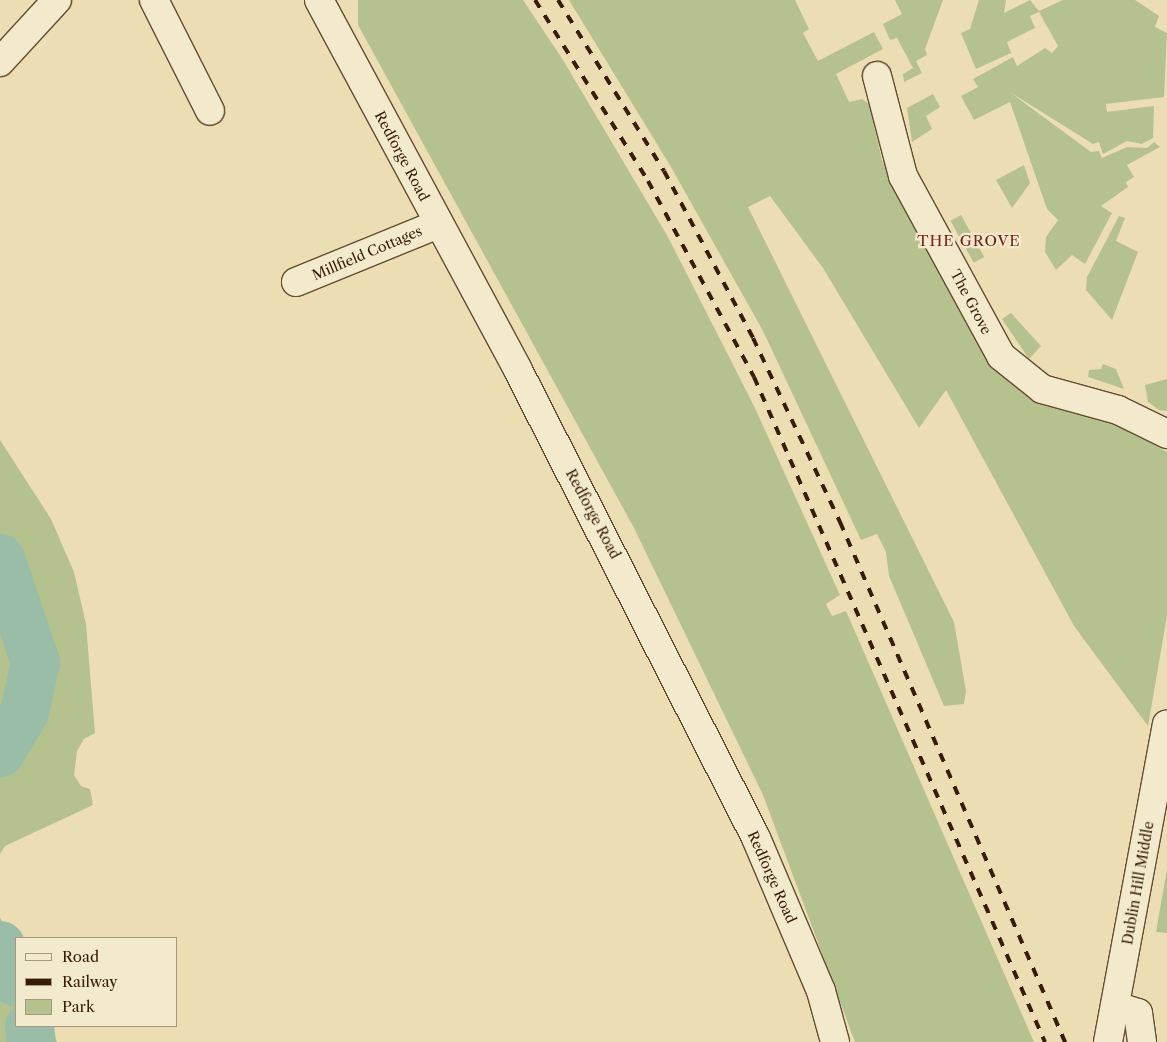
<!DOCTYPE html>
<style>
body{margin:0}
#map{position:relative;width:1167px;height:1042px;overflow:hidden;background:#ecdeb2;font-family:"Libre Caslon Text",serif}
div>[style]{position:absolute}
.green>*{inset:0;background:#b6c28e;transform-origin:0 0}
.river>*{height:49px;margin:-24.5px;padding:0 24.5px;transform-origin:24.5px;border-radius:24.5px;background:#9abda7}
.roads{filter:drop-shadow(1px 0 #654c31) drop-shadow(-1px 0 #654c31) drop-shadow(0 1px #654c31) drop-shadow(0 -1px #654c31)}
.street>*{height:28px;margin:-14px;padding:0 14px;transform-origin:14px;border-radius:14px;background:#f3eacd}
.secondary>*{height:28px;margin:-14px;padding:0 14px;transform-origin:14px;border-radius:14px;background:#f3eacd}
.rail>*{height:4px;margin-top:-2px;transform-origin:0;background:repeating-linear-gradient(90deg,#381c06 0 9px,transparent 0 18px)}
span{translate:-50% -50%;white-space:nowrap;text-align:center;line-height:1.15;-webkit-text-stroke:4.5px #f3eacd;paint-order:stroke}
.street-label{font-size:14px;color:#381c06}
.neighbourhood-label{font-size:15px;color:#7a1f14;letter-spacing:1px}
.legend{position:absolute;left:15px;top:937px;width:162px;height:90px;box-sizing:border-box;background:#f3eacd;border:1px solid #a8987d;margin:0;padding:6px 9px;list-style:none;font-size:15px;color:#381c06}
.legend li{display:flex;align-items:center;gap:10px;height:25px}
.legend b{width:25px;border:1px solid #a8987d}
</style>
<div id="map">
<div class="green">
<div style="clip-path:polygon(358px 0,523px 0,563px 60px,668px 237px,754px 406px,840px 595px,826px 604px,832px 616px,846px 611px,1034px 1042px,855px 1042px,763px 795px,634px 528px,358px 25px)"></div>
<div style="clip-path:polygon(569px 0,795px 0,809px 29px,803px 33px,818px 61px,874px 32px,883px 49px,836px 74px,849px 102px,862px 99px,869px 104px,882px 160px,998px 372px,1036px 398px,1109px 418px,1167px 452px,1167px 616px,1148px 726px,1074px 626px,946px 390px,919px 428px,823px 268px,770px 196px,748px 207px,954px 622px,966px 691px,964px 704px,944px 706px,889px 576px,886px 552px,877px 534px,861px 540px,763px 331px,671px 167px)"></div>
<div style="clip-path:polygon(895px 0,943px 0,925px 49px,927px 55px,916px 61px,922px 73px,904px 82px,903px 74px,913px 68px,897px 38px,890px 40px,883px 24px,902px 14px)"></div>
<div style="clip-path:polygon(979px 0,1006px 0,1004px 13px,1030px 0,1039px 11px,1063px 0,1135px 0,1159px 16px,1155px 27px,1167px 33px,1164px 97px,1106px 104px,1107px 112px,1154px 106px,1153px 138px,1142px 144px,1127px 141px,1103px 154px,1099px 142px,1093px 144px,1011px 93px,1091px 152px,1099px 151px,1102px 158px,1127px 147px,1147px 148px,1154px 142px,1160px 147px,1127px 165px,1134px 177px,1126px 182px,1128px 187px,1101px 206px,1112px 213px,1085px 264px,1072px 255px,1056px 270px,1045px 252px,1046px 237px,1058px 220px,1047px 209px,1010px 102px,974px 120px,961px 96px,978px 87px,973px 79px,1013px 57px,1017px 66px,1045px 48px,1052px 53px,1058px 46px,1039px 12px,1030px 16px,1035px 28px,1007px 42px,1011px 53px,976px 69px,961px 33px,970px 29px)"></div>
<div style="clip-path:polygon(933px 94px,940px 107px,926px 116px,932px 129px,912px 142px,907px 108px)"></div>
<div style="clip-path:polygon(1024px 165px,1030px 183px,1012px 208px,996px 180px)"></div>
<div style="left:961px;top:215px;width:48px;height:12px;rotate:61deg"></div>
<div style="clip-path:polygon(1119px 216px,1125px 218px,1116px 241px,1138px 252px,1112px 320px,1086px 290px,1087px 277px)"></div>
<div style="clip-path:polygon(1011px 313px,1041px 346px,1029px 359px,1002px 319px)"></div>
<div style="clip-path:polygon(1103px 364px,1116px 369px,1124px 389px,1088px 377px,1089px 370px,1101px 369px)"></div>
<div style="clip-path:polygon(1167px 379px,1167px 411px,1159px 410px,1148px 402px,1145px 385px)"></div>
<div style="clip-path:polygon(0 440px,51px 519px,74px 572px,86px 624px,95px 733px,84px 739px,77px 751px,74px 775px,81px 786px,90px 789px,93px 805px,5px 846px,0 854px)"></div>
<div style="clip-path:polygon(1167px 869px,1167px 933px,1156px 932px)"></div>
<div style="clip-path:polygon(0 917px,16px 953px,16px 1026px,50px 1026px,57px 1042px,0 1042px)"></div>
</div>
<div class="river">
<div style="left:0;top:558px;width:110px;rotate:71.4deg"></div>
<div style="left:35px;top:662px;width:51px;rotate:102.4deg"></div>
<div style="left:24px;top:712px;width:47px;rotate:121deg"></div>
<div style="left:0;top:945px;width:40px;rotate:66.6deg"></div>
<div style="left:29px;top:1026px;width:16px;rotate:83deg"></div>
</div>
<div class="roads">
<div class="street">
<div style="left:154px;top:0;width:124px;rotate:63.2deg"></div>
<div style="left:0;top:62px;width:84px;rotate:-47.4deg"></div>
<div style="left:877px;top:76px;width:103px;rotate:75.4deg"></div>
<div style="left:903px;top:176px;width:205px;rotate:61.4deg"></div>
<div style="left:1001px;top:356px;width:53px;rotate:38.8deg"></div>
<div style="left:1042px;top:389px;width:79px;rotate:15.4deg"></div>
<div style="left:1118px;top:410px;width:55px;rotate:26.1deg"></div>
<div style="left:296px;top:282px;width:153px;rotate:-22.2deg"></div>
<div style="left:1116px;top:1006px;width:23px;rotate:18deg"></div>
<div style="left:1138px;top:1013px;width:29px;rotate:82deg"></div>
</div>
<div class="secondary">
<div style="left:319px;top:0;width:420px;rotate:61.7deg"></div>
<div style="left:518px;top:370px;width:525px;rotate:63.04deg"></div>
<div style="left:756px;top:838px;width:166px;rotate:67deg"></div>
<div style="left:821px;top:991px;width:53px;rotate:74.6deg"></div>
<div style="left:1108px;top:1042px;width:323px;rotate:-79.5deg"></div>
</div>
</div>
<div class="rail">
<div style="left:535px;top:0;width:213px;rotate:58deg"></div>
<div style="left:648px;top:181px;width:223px;rotate:61.6deg"></div>
<div style="left:754px;top:377px;width:726px;rotate:66.37deg"></div>
<div style="left:558px;top:0;width:201px;rotate:58.2deg"></div>
<div style="left:664px;top:171px;width:189px;rotate:61.9deg"></div>
<div style="left:753px;top:338px;width:204px;rotate:64.7deg"></div>
<div style="left:840px;top:522px;width:567px;rotate:66.6deg"></div>
</div>
<div class="street-label">
<span style="left:402px;top:156px;rotate:62deg">Redforge Road</span>
<span style="left:367px;top:253px;rotate:-23deg">Millfield Cottages</span>
<span style="left:971px;top:302px;rotate:62deg">The Grove</span>
<span style="left:593px;top:514px;rotate:62deg">Redforge Road</span>
<span style="left:772px;top:877px;rotate:66deg">Redforge Road</span>
<span style="left:1138px;top:883px;rotate:-80deg">Dublin Hill Middle</span>
</div>
<div class="neighbourhood-label">
<span style="left:969px;top:241px">THE GROVE</span>
</div>
<ul class="legend">
<li><b style="height:6px;background:#f3eacd"></b>Road</li>
<li><b style="height:6px;background:#381c06"></b>Railway</li>
<li><b style="height:14px;background:#b6c28e"></b>Park</li>
</ul>
</div>
